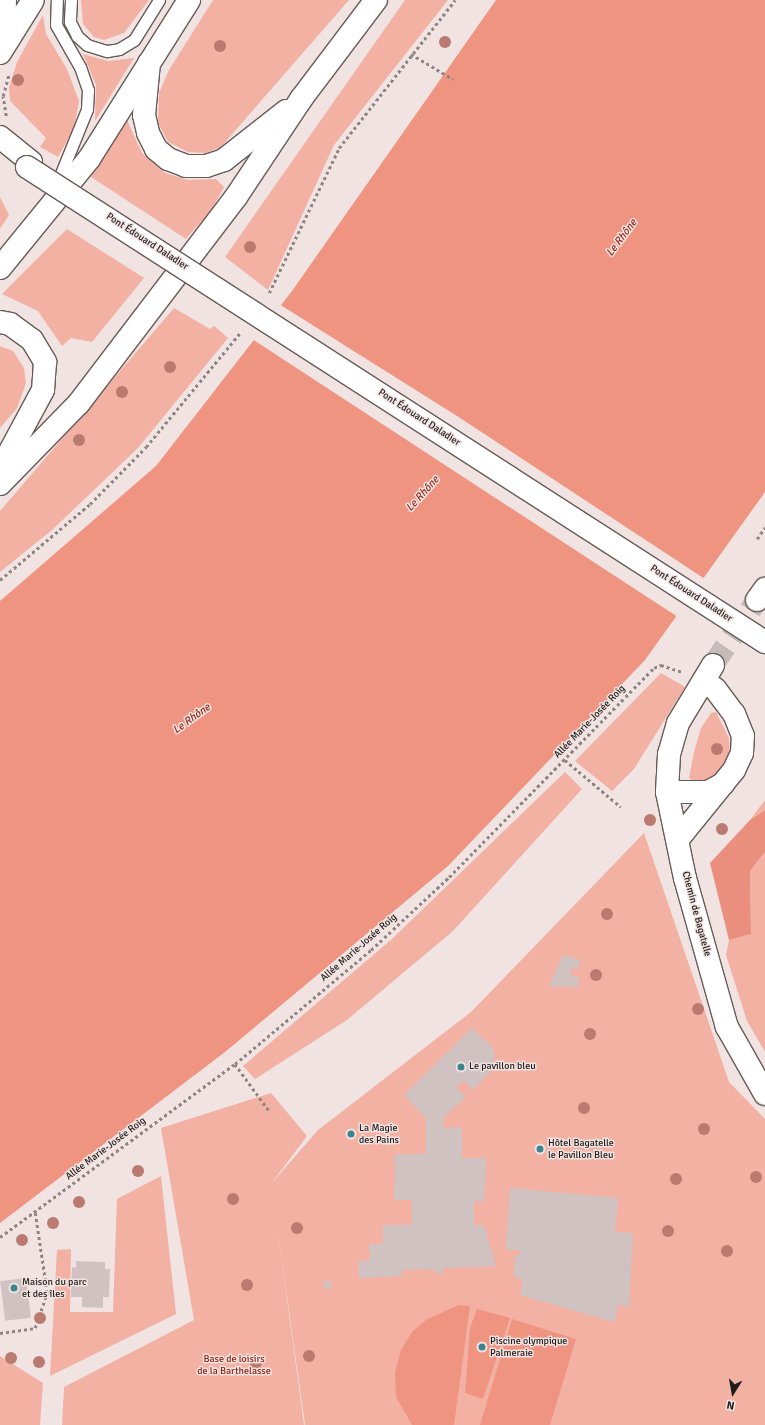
<!DOCTYPE html>
<meta charset="utf-8">
<style>
body{margin:0}
#map{position:relative;width:765px;height:1425px;overflow:hidden;background:#f0e3e1;font-family:Signika,sans-serif}
div>[style]{position:absolute}
.green>*{inset:0;background:#f3b1a3}
.forest>*{inset:0;background:#ea8e7d}
.water>*{inset:0;background:#f09482}
.pier>*{inset:0;background:#f0e3e1}
.building>*{inset:0;background:#cfc2c0;transform-origin:0 0}
.street-tunnel>*{height:22px;margin-top:-11px;transform-origin:0;background:repeating-linear-gradient(90deg,#c6bbb9 0 22px,transparent 0 33px)}
.path>*{height:2.5px;margin-top:-1.25px;transform-origin:0;background:repeating-linear-gradient(90deg,#8e8583 0 3px,transparent 0 6px)}
.roads{filter:drop-shadow(1px 0 #665b59) drop-shadow(-1px 0 #665b59) drop-shadow(0 1px #665b59) drop-shadow(0 -1px #665b59)}
.lane>*{height:11px;margin:-5.5px;padding:0 5.5px;transform-origin:5.5px;border-radius:5.5px;background:#fff}
.street>*{height:22px;margin:-11px;padding:0 11px;transform-origin:11px;border-radius:11px;background:#fff}
.secondary>*{height:22px;margin:-11px;padding:0 11px;transform-origin:11px;border-radius:11px;background:#fff}
.primary>*{height:22px;margin:-11px;padding:0 11px;transform-origin:11px;border-radius:11px;background:#fff}
.bridges{filter:drop-shadow(1px 0 #665b59) drop-shadow(-1px 0 #665b59) drop-shadow(0 1px #665b59) drop-shadow(0 -1px #665b59)}
.secondary-bridge>*{height:22px;margin:-11px;padding:0 11px;transform-origin:11px;border-radius:11px;background:#fff}
.trees>*{width:12px;height:12px;margin:-6px;border-radius:50%;background:#ba7a70}
.dots>*{width:11px;height:11px;translate:-50% -50%;box-sizing:border-box;border:2px solid #f0e3e1;border-radius:50%}
span{translate:-50% -50%;white-space:nowrap;text-align:center;line-height:1.15;-webkit-text-stroke:3px #f0e3e1;paint-order:stroke}
.street-label{font-size:10px;color:#201c1b}
.poi-label{font-size:10px;color:#201c1b}
.left{translate:0 -50%;text-align:left}
.park-label{font-size:10px;color:#8e2413}
.water-label{font-size:11px;color:#952a19;font-style:italic}
.north{position:absolute;left:713px;top:1373px;width:40px;height:40px;-webkit-text-stroke:3px #f0e3e1;paint-order:stroke;rotate:191deg;font-size:11px;font-weight:700;line-height:16px;text-align:center;color:#201c1b}
.north::after{content:'';display:block;margin:auto;width:14px;height:18px;background:#201c1b;clip-path:polygon(50% 0,100% 100%,50% 72%,0 100%)}
</style>
<div id="map">
<div class="green">
<div style="clip-path:polygon(81px 0,149px 0,124px 33px,104px 40px,94px 37px,83px 24px)"></div>
<div style="clip-path:polygon(213px 0,349px 0,220px 148px,205px 153px,188px 152px,168px 142px,158px 123px,159px 93px,169px 70px)"></div>
<div style="clip-path:polygon(405px 0,448px 0,334px 145px,268px 290px,225px 257px)"></div>
<div style="clip-path:polygon(43px 15px,46px 34px,67px 69px,79px 101px,74px 129px,58px 157px,40px 147px,46px 138px,10px 101px,9px 87px,17px 62px)"></div>
<div style="clip-path:polygon(83px 54px,108px 61px,134px 58px,95px 121px,96px 85px)"></div>
<div style="clip-path:polygon(126px 118px,142px 153px,165px 173px,188px 180px,216px 179px,224px 187px,212px 209px,186px 239px,91px 177px)"></div>
<div style="clip-path:polygon(0 197px,9px 215px,0 229px)"></div>
<div style="clip-path:polygon(67px 229px,144px 278px,92px 342px,71px 338px,62px 346px,38px 311px,2px 294px)"></div>
<div style="clip-path:polygon(174px 308px,210px 329px,214px 326px,228px 338px,138px 448px,52px 530px,0 572px,0 511px)"></div>
<div style="clip-path:polygon(0 346px,13px 351px,24px 368px,26px 383px,17px 408px,0 428px)"></div>
<div style="clip-path:polygon(661px 673px,685px 687px,634px 769px,612px 791px,575px 761px)"></div>
<div style="clip-path:polygon(716px 712px,729px 738px,730px 754px,715px 781px,696px 783px,689px 778px,694px 752px,701px 728px,711px 713px)"></div>
<div style="clip-path:polygon(565px 772px,582px 789px,453px 931px,347px 1020px,255px 1079px,243px 1066px,392px 939px)"></div>
<div style="clip-path:polygon(765px 800px,765px 810px,750px 820px)"></div>
<div style="clip-path:polygon(644px 833px,729px 1082px,765px 1119px,765px 1425px,305px 1425px,277px 1225px,304px 1425px,62px 1425px,64px 1387px,194px 1320px,161px 1128px,271px 1093px,307px 1136px,271px 1184px,318px 1130px,471px 1012px)"></div>
<div style="clip-path:polygon(765px 852px,765px 1052px,747px 1021px,726px 955px,729px 940px,751px 934px,750px 871px)"></div>
<div style="clip-path:polygon(161px 1176px,176px 1314px,50px 1376px,57px 1250px,71px 1249px,70px 1312px,113px 1312px,117px 1199px)"></div>
<div style="clip-path:polygon(0 1356px,43px 1383px,40px 1425px,0 1425px)"></div>
</div>
<div class="forest">
<div style="clip-path:polygon(765px 810px,765px 852px,750px 871px,751px 934px,729px 940px,710px 863px,750px 820px)"></div>
</div>
<div class="water">
<div style="clip-path:polygon(496px 0,765px 0,765px 492px,645px 660px,448px 866px,225px 1052px,0 1223px,0 601px,156px 466px,292px 291px)"></div>
<div style="clip-path:polygon(458px 1305px,470px 1306px,454px 1425px,412px 1425px,396px 1397px,395px 1373px,401px 1350px,412px 1332px,426px 1320px)"></div>
<div style="clip-path:polygon(477px 1309px,510px 1318px,483px 1399px,465px 1393px,470px 1328px)"></div>
<div style="clip-path:polygon(512px 1319px,576px 1339px,550px 1425px,480px 1425px)"></div>
</div>
<div class="pier">
<div style="clip-path:polygon(279px 304px,457px 416px,705px 579px,678px 617px,661px 606px,252px 339px)"></div>
</div>
<div class="building">
<div style="clip-path:polygon(563px 955px,580px 960px,579px 968px,572px 968px,571px 976px,579px 977px,578px 987px,549px 986px)"></div>
<div style="clip-path:polygon(472px 1028px,494px 1049px,494px 1068px,473px 1090px,464px 1081px,456px 1087px,466px 1097px,443px 1118px,444px 1128px,462px 1127px,462px 1158px,486px 1158px,484px 1202px,474px 1201px,474px 1225px,484px 1225px,496px 1266px,444px 1268px,441px 1275px,433px 1269px,401px 1270px,402px 1276px,359px 1278px,358px 1261px,370px 1260px,369px 1244px,383px 1244px,383px 1225px,412px 1225px,412px 1200px,394px 1200px,395px 1154px,426px 1154px,426px 1118px,404px 1095px)"></div>
<div style="clip-path:polygon(510px 1188px,618px 1198px,615px 1232px,633px 1233px,629px 1307px,619px 1304px,614px 1322px,520px 1295px,523px 1280px,514px 1276px,515px 1255px,520px 1255px,520px 1250px,506px 1250px)"></div>
<div style="clip-path:polygon(76px 1261px,105px 1262px,105px 1269px,110px 1269px,109px 1297px,103px 1297px,103px 1308px,82px 1307px,82px 1297px,71px 1297px,72px 1267px,76px 1268px)"></div>
<div style="left:26px;top:1278px;width:40px;height:26px;rotate:83deg"></div>
<div style="clip-path:polygon(330px 1280px,332px 1288px,325px 1289px,323px 1282px)"></div>
</div>
<div class="street-tunnel">
<div style="left:713px;top:665px;width:78px;rotate:-55.9deg"></div>
</div>
<div class="path">
<div style="left:411px;top:54px;width:49px;rotate:30.8deg"></div>
<div style="left:6px;top:116px;width:20px;rotate:-99deg"></div>
<div style="left:3px;top:96px;width:23px;rotate:-75deg"></div>
<div style="left:269px;top:293px;width:161px;rotate:-64.2deg"></div>
<div style="left:339px;top:148px;width:188px;rotate:-51.9deg"></div>
<div style="left:757px;top:539px;width:14px;rotate:-56deg"></div>
<div style="left:0;top:580px;width:118px;rotate:-40.2deg"></div>
<div style="left:90px;top:504px;width:80px;rotate:-45.5deg"></div>
<div style="left:146px;top:447px;width:148px;rotate:-50.5deg"></div>
<div style="left:565px;top:760px;width:73px;rotate:40deg"></div>
<div style="left:235px;top:1064px;width:59px;rotate:53.9deg"></div>
<div style="left:0;top:1237px;width:292px;rotate:-36.4deg"></div>
<div style="left:235px;top:1064px;width:177px;rotate:-40deg"></div>
<div style="left:371px;top:950px;width:107px;rotate:-43.1deg"></div>
<div style="left:449px;top:877px;width:293px;rotate:-45.6deg"></div>
<div style="left:654px;top:668px;width:8px;rotate:-23deg"></div>
<div style="left:661px;top:665px;width:23px;rotate:18deg"></div>
<div style="left:0;top:1333px;width:35px;rotate:-8deg"></div>
<div style="left:35px;top:1328px;width:37px;rotate:-71deg"></div>
<div style="left:47px;top:1293px;width:81px;rotate:-98.5deg"></div>
</div>
<div class="roads">
<div class="lane">
<div style="left:71px;top:0;width:22px;rotate:93deg"></div>
<div style="left:70px;top:22px;width:16px;rotate:63deg"></div>
<div style="left:77px;top:36px;width:13px;rotate:42deg"></div>
<div style="left:87px;top:45px;width:21px;rotate:17deg"></div>
<div style="left:107px;top:51px;width:12px;rotate:-9deg"></div>
<div style="left:119px;top:49px;width:17px;rotate:-31deg"></div>
<div style="left:134px;top:40px;width:47px;rotate:-58deg"></div>
<div style="left:55px;top:188px;width:85px;rotate:-67.9deg"></div>
<div style="left:87px;top:109px;width:19px;rotate:-87deg"></div>
<div style="left:88px;top:90px;width:24px;rotate:-109deg"></div>
<div style="left:80px;top:67px;width:48px;rotate:-119.7deg"></div>
<div style="left:56px;top:25px;width:25px;rotate:-88deg"></div>
</div>
<div class="street">
<div style="left:757px;top:600px;width:14px;rotate:-54deg"></div>
<div style="left:713px;top:665px;width:68px;rotate:121.1deg"></div>
<div style="left:678px;top:723px;width:32px;rotate:106deg"></div>
<div style="left:669px;top:754px;width:38px;rotate:93deg"></div>
<div style="left:667px;top:792px;width:88px;rotate:78.2deg"></div>
<div style="left:685px;top:878px;width:155px;rotate:74.3deg"></div>
<div style="left:727px;top:1027px;width:77px;rotate:60.4deg"></div>
<div style="left:667px;top:792px;width:41px"></div>
<div style="left:708px;top:792px;width:17px;rotate:-28deg"></div>
<div style="left:678px;top:839px;width:89px;rotate:-50.9deg"></div>
<div style="left:734px;top:770px;width:19px;rotate:-65deg"></div>
<div style="left:742px;top:753px;width:17px;rotate:-87deg"></div>
<div style="left:743px;top:736px;width:24px;rotate:-112deg"></div>
<div style="left:734px;top:714px;width:31px;rotate:-127deg"></div>
<div style="left:715px;top:689px;width:14px;rotate:-144deg"></div>
</div>
<div class="secondary">
<div style="left:4px;top:44px;width:44px;rotate:-88.7deg"></div>
<div style="left:0;top:53px;width:62px;rotate:-58.1deg"></div>
<div style="left:0;top:137px;width:40px;rotate:39deg"></div>
</div>
<div class="primary">
<div style="left:149px;top:63px;width:52px;rotate:95.5deg"></div>
<div style="left:144px;top:115px;width:18px;rotate:77deg"></div>
<div style="left:148px;top:133px;width:18px;rotate:63deg"></div>
<div style="left:156px;top:149px;width:16px;rotate:40deg"></div>
<div style="left:168px;top:159px;width:19px;rotate:21deg"></div>
<div style="left:186px;top:166px;width:20px"></div>
<div style="left:206px;top:166px;width:19px;rotate:-18deg"></div>
<div style="left:224px;top:160px;width:79px;rotate:-38.3deg"></div>
<div style="left:0;top:268px;width:141px;rotate:-50.8deg"></div>
<div style="left:89px;top:159px;width:188px;rotate:-57.8deg"></div>
<div style="left:0;top:322px;width:10px;rotate:11deg"></div>
<div style="left:10px;top:324px;width:27px;rotate:36deg"></div>
<div style="left:32px;top:340px;width:26px;rotate:59deg"></div>
<div style="left:45px;top:362px;width:28px;rotate:94deg"></div>
<div style="left:43px;top:390px;width:91px;rotate:118.3deg"></div>
<div style="left:0;top:484px;width:113px;rotate:-45.7deg"></div>
<div style="left:79px;top:403px;width:259px;rotate:-52.7deg"></div>
<div style="left:236px;top:197px;width:118px;rotate:-56.4deg"></div>
<div style="left:301px;top:99px;width:124px;rotate:-52.9deg"></div>
</div>
</div>
<div class="bridges">
<div class="secondary-bridge">
<div style="left:27px;top:167px;width:878px;rotate:32.77deg"></div>
</div>
</div>
<div class="trees">
<div style="left:445px;top:42px"></div>
<div style="left:220px;top:46px"></div>
<div style="left:18px;top:80px"></div>
<div style="left:250px;top:247px"></div>
<div style="left:170px;top:367px"></div>
<div style="left:122px;top:392px"></div>
<div style="left:79px;top:440px"></div>
<div style="left:717px;top:749px"></div>
<div style="left:650px;top:820px"></div>
<div style="left:722px;top:829px"></div>
<div style="left:607px;top:914px"></div>
<div style="left:596px;top:975px"></div>
<div style="left:698px;top:1009px"></div>
<div style="left:590px;top:1034px"></div>
<div style="left:584px;top:1108px"></div>
<div style="left:704px;top:1129px"></div>
<div style="left:138px;top:1171px"></div>
<div style="left:756px;top:1177px"></div>
<div style="left:676px;top:1179px"></div>
<div style="left:233px;top:1199px"></div>
<div style="left:79px;top:1202px"></div>
<div style="left:53px;top:1223px"></div>
<div style="left:297px;top:1228px"></div>
<div style="left:668px;top:1231px"></div>
<div style="left:22px;top:1240px"></div>
<div style="left:727px;top:1251px"></div>
<div style="left:247px;top:1285px"></div>
<div style="left:40px;top:1318px"></div>
<div style="left:309px;top:1356px"></div>
<div style="left:11px;top:1358px"></div>
<div style="left:39px;top:1362px"></div>
<div style="left:256px;top:1363px"></div>
</div>
<div class="dots">
<div style="left:461px;top:1067px;background:#3e8390"></div>
<div style="left:351px;top:1134px;background:#3e8390"></div>
<div style="left:540px;top:1149px;background:#3e8390"></div>
<div style="left:14px;top:1288px;background:#3e8390"></div>
<div style="left:482px;top:1347px;background:#3e8390"></div>
</div>
<div class="street-label">
<span style="left:147px;top:242px;rotate:33deg">Pont Édouard Daladier</span>
<span style="left:419px;top:418px;rotate:33deg">Pont Édouard Daladier</span>
<span style="left:691px;top:594px;rotate:33deg">Pont Édouard Daladier</span>
<span style="left:590px;top:722px;rotate:-46deg">Allée Marie-Josée Roig</span>
<span style="left:696px;top:914px;rotate:75deg">Chemin de Bagatelle</span>
<span style="left:359px;top:948px;rotate:-41deg">Allée Marie-Josée Roig</span>
<span style="left:106px;top:1149px;rotate:-37deg">Allée Marie-Josée Roig</span>
</div>
<div class="poi-label">
<span class="left" style="left:469px;top:1067px">Le pavillon bleu</span>
<span class="left" style="left:359px;top:1134px">La Magie<br>des Pains</span>
<span class="left" style="left:548px;top:1149px">Hôtel Bagatelle<br>le Pavillon Bleu</span>
<span class="left" style="left:22px;top:1288px">Maison du parc<br>et des îles</span>
<span class="left" style="left:490px;top:1347px">Piscine olympique<br>Palmeraie</span>
</div>
<div class="park-label">
<span style="left:234px;top:1365px">Base de loisirs<br>de la Barthelasse</span>
</div>
<div class="water-label">
<span style="left:622px;top:238px;rotate:-53deg">Le Rhône</span>
<span style="left:423px;top:494px;rotate:-48deg">Le Rhône</span>
<span style="left:192px;top:719px;rotate:-36deg">Le Rhône</span>
</div>
<div class="north">N</div>
</div>
